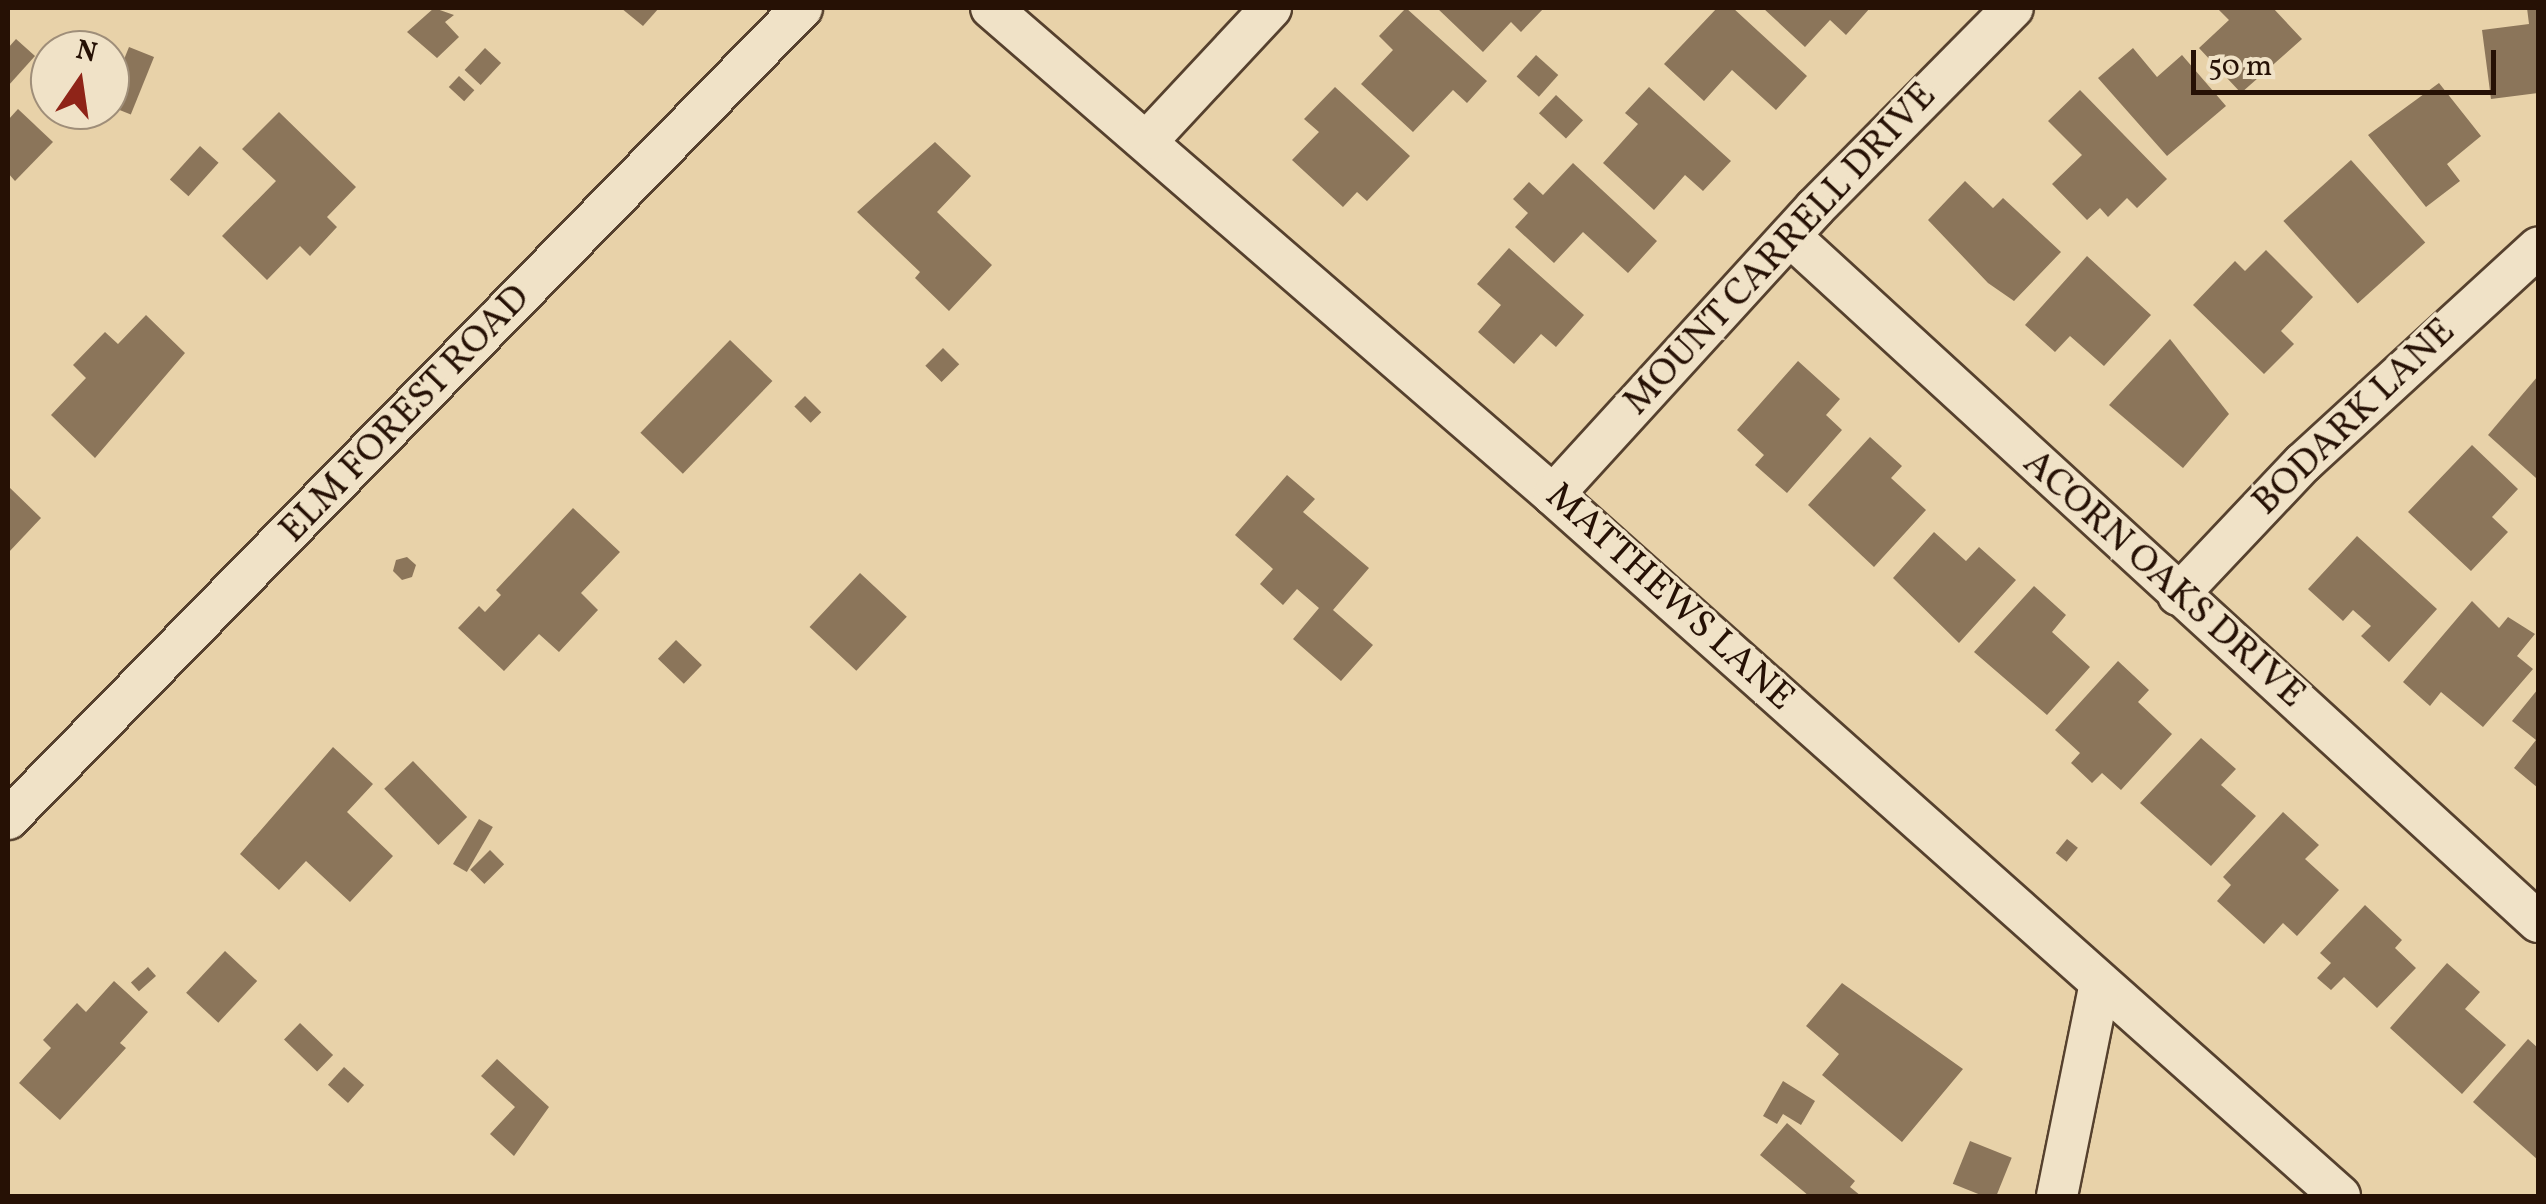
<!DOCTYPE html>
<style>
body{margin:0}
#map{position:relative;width:2546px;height:1204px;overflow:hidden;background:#e8d2a9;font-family:Vollkorn,serif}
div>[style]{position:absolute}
.building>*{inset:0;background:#8b755a;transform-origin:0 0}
.roads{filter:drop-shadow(2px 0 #56412e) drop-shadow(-2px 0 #56412e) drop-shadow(0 2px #56412e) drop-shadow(0 -2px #56412e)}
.minor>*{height:40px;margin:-20px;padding:0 20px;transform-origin:20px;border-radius:20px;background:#f0e2c7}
span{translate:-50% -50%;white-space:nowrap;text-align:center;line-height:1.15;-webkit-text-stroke:8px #f0e2c7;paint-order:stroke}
.street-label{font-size:38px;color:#261105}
.frame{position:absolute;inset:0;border:10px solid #261105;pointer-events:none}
.north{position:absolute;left:30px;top:30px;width:100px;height:100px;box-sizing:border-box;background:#f0e2c7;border:2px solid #9f8e79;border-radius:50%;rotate:13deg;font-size:28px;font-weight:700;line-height:40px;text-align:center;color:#261105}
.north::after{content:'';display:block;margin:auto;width:35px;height:45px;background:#8f2418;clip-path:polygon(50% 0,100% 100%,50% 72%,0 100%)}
.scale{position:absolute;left:2191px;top:50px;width:305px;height:45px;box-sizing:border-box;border:5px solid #261105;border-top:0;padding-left:12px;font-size:30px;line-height:35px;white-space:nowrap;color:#261105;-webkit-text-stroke:8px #f0e2c7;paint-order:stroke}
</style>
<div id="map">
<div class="building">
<div style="clip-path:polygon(434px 8px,454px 15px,445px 22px,459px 37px,437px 58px,407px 32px)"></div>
<div style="clip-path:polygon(621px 8px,659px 8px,643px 26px)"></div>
<div style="clip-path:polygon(1406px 8px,1487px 81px,1467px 103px,1453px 90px,1413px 132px,1361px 84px,1393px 50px,1379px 36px)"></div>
<div style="clip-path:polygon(1437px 8px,1544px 8px,1521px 32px,1511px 22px,1483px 52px)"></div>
<div style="clip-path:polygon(1717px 8px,1733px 8px,1807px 76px,1776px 110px,1732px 70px,1704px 101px,1664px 64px)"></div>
<div style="clip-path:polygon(1763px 8px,1870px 8px,1846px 35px,1830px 20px,1805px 47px)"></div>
<div style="clip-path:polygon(2217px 8px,2273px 8px,2302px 39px,2241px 93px,2199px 48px,2229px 20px)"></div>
<div style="clip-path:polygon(2527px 8px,2538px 8px,2538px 93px,2491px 99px,2482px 30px,2529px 24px)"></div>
<div style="clip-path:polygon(16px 39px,35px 56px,8px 86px,8px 48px)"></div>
<div style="left:129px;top:47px;width:27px;height:62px;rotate:22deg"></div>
<div style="left:485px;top:48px;width:22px;height:30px;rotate:43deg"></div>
<div style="clip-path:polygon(2133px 48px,2157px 77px,2182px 55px,2226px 106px,2167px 156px,2098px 78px)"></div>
<div style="left:1536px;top:55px;width:30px;height:29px;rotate:42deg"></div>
<div style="left:459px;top:76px;width:21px;height:15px;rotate:43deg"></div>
<div style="clip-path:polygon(2439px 83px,2481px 136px,2447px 164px,2460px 181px,2426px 207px,2368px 135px)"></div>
<div style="clip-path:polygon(1335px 87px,1410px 156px,1367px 201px,1357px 192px,1343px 207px,1292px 160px,1319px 132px,1304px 119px)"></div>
<div style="clip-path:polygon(1649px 87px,1731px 161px,1703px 191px,1685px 175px,1654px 210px,1603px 163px,1638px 124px,1625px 113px)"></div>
<div style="clip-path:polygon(2080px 90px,2167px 179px,2137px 208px,2127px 198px,2108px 217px,2100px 208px,2087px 220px,2052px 184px,2082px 155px,2048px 121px)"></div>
<div style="left:1556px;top:95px;width:37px;height:25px;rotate:43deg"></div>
<div style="clip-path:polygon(18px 109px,53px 142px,15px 181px,8px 173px,8px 120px)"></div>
<div style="clip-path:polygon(279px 112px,356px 187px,327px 217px,337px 227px,310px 256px,300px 246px,267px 280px,222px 236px,276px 181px,242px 149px)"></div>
<div style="clip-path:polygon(935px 142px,971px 176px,937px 212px,992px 265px,949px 311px,915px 278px,920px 272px,857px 212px)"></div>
<div style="left:200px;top:146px;width:25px;height:45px;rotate:42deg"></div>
<div style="left:2351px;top:160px;width:111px;height:91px;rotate:48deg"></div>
<div style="clip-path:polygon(1573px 163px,1657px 241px,1628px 273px,1583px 232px,1554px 263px,1515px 227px,1528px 213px,1513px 199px,1529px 182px,1543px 195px)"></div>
<div style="clip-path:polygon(1965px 181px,1993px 208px,2003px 198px,2061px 252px,2014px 301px,1988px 283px,1928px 220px)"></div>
<div style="clip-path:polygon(1509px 248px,1584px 315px,1556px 347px,1541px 334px,1514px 364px,1478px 332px,1501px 305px,1477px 284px)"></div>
<div style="clip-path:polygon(2266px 250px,2313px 297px,2281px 331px,2294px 344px,2264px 374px,2193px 305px,2235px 261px,2245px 271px)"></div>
<div style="clip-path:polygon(2087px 256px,2151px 315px,2104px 366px,2070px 336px,2055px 352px,2025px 325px)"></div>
<div style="clip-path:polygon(146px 315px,185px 353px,95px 458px,51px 415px,86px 378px,73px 365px,105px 332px,118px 344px)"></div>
<div style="clip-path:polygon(2170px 339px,2229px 414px,2183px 468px,2109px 405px)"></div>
<div style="left:730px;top:340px;width:59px;height:129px;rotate:44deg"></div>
<div style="left:943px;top:348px;width:23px;height:25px;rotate:45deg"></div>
<div style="clip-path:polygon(1798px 361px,1840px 399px,1826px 415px,1842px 430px,1787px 493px,1755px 465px,1764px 455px,1737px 430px)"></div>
<div style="clip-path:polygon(2538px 376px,2538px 475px,2536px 478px,2488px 435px)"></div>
<div style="left:805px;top:396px;width:23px;height:15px;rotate:45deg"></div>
<div style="clip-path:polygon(1870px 437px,1902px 466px,1891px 478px,1926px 510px,1874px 567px,1808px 505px)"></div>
<div style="clip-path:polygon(2472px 445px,2518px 489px,2492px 517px,2508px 532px,2471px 571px,2408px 512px)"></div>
<div style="clip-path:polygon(1287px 475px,1315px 499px,1303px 512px,1369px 568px,1333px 610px,1373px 645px,1341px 681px,1293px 639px,1319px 608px,1297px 589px,1283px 605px,1260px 584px,1273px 569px,1235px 535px)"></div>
<div style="clip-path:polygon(8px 486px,41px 518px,8px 553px)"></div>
<div style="clip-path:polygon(573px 508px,620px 552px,581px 593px,598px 610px,559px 652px,539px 634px,504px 671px,458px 628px,479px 606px,485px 612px,501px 595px,496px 590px)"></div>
<div style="clip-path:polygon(1934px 532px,1966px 561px,1979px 547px,2016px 580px,1959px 643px,1893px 578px)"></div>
<div style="clip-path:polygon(2357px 536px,2437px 609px,2389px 662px,2361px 636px,2371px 626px,2353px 610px,2343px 621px,2308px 589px)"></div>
<div style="clip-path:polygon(407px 557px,416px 565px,412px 577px,402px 580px,393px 571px,396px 560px)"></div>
<div style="left:860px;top:573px;width:64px;height:74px;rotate:43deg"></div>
<div style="clip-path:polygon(2034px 586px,2066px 615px,2052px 632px,2090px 667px,2047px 715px,1974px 652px)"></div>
<div style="clip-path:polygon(2472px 601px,2499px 628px,2508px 617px,2535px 634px,2517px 656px,2533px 669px,2483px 727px,2441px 692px,2430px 706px,2403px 682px)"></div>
<div style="left:676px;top:640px;width:36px;height:26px;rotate:44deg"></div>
<div style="clip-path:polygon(2118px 661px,2149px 690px,2138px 702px,2172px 734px,2121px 790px,2102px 773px,2092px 783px,2071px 763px,2080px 753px,2055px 730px)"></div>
<div style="clip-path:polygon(2538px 689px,2538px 788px,2514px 768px,2536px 740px,2512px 721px)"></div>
<div style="clip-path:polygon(2201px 738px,2236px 769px,2221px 785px,2256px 816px,2211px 866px,2140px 803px)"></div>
<div style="clip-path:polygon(333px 747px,373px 784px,347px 812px,393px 856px,350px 902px,306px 861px,279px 890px,240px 854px)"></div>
<div style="left:413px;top:761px;width:78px;height:40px;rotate:46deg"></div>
<div style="clip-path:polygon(2283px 812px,2319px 845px,2305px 859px,2339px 890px,2297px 936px,2283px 923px,2264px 944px,2217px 901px,2231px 885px,2223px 877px)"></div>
<div style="left:479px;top:819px;width:16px;height:52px;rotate:30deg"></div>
<div style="left:2067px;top:839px;width:14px;height:18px;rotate:39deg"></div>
<div style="left:490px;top:850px;width:20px;height:28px;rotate:45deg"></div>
<div style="clip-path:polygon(2365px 905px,2402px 940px,2395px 948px,2416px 968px,2377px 1008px,2344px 977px,2331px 990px,2317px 978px,2331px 963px,2320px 953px)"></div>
<div style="left:225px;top:951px;width:44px;height:57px;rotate:43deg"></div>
<div style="clip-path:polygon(2447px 963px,2480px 992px,2465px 1009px,2506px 1045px,2462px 1094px,2390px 1028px)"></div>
<div style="left:148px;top:967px;width:12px;height:23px;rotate:48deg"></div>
<div style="clip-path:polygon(114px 981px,148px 1012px,120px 1043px,126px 1048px,60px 1120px,19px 1083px,51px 1048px,43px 1040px,77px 1003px,86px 1012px)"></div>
<div style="clip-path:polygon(1842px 983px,1963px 1069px,1902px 1142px,1822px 1075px,1839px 1054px,1806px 1026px)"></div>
<div style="left:300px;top:1023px;width:46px;height:23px;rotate:44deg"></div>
<div style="clip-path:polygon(2528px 1039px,2538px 1048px,2538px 1160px,2473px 1102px)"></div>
<div style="clip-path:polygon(497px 1059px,549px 1107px,514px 1156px,490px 1134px,515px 1107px,481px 1076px)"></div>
<div style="left:344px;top:1067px;width:27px;height:24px;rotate:42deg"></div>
<div style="clip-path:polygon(1783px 1081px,1815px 1101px,1801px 1125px,1783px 1114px,1777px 1124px,1763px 1116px)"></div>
<div style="clip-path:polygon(1787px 1123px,1855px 1181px,1850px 1187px,1861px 1196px,1809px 1196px,1760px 1155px)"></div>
<div style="left:1970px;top:1141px;width:45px;height:46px;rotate:22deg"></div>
</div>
<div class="roads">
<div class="minor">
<div style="left:991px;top:8px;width:744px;rotate:40.91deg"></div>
<div style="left:1553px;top:495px;width:1054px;rotate:41.69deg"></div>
<div style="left:1149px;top:139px;width:179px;rotate:-47deg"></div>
<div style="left:1790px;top:236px;width:1015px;rotate:42.52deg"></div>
<div style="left:1553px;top:495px;width:389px;rotate:-47.6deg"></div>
<div style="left:1815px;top:208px;width:281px;rotate:-45.3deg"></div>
<div style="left:2178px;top:595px;width:182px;rotate:-46.6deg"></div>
<div style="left:2303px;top:463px;width:319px;rotate:-42.5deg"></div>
<div style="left:8px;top:819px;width:1135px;rotate:-45.61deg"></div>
<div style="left:2057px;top:1196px;width:217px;rotate:-78.6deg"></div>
</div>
</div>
<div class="street-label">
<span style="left:1781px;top:250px;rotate:-47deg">MOUNT CARRELL DRIVE</span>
<span style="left:406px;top:415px;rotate:-46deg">ELM FOREST ROAD</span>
<span style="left:2355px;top:418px;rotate:-44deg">BODARK LANE</span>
<span style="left:2163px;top:580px;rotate:42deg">ACORN OAKS DRIVE</span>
<span style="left:1669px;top:598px;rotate:42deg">MATTHEWS LANE</span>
</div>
<div class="frame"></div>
<div class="north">N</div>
<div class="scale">50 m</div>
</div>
